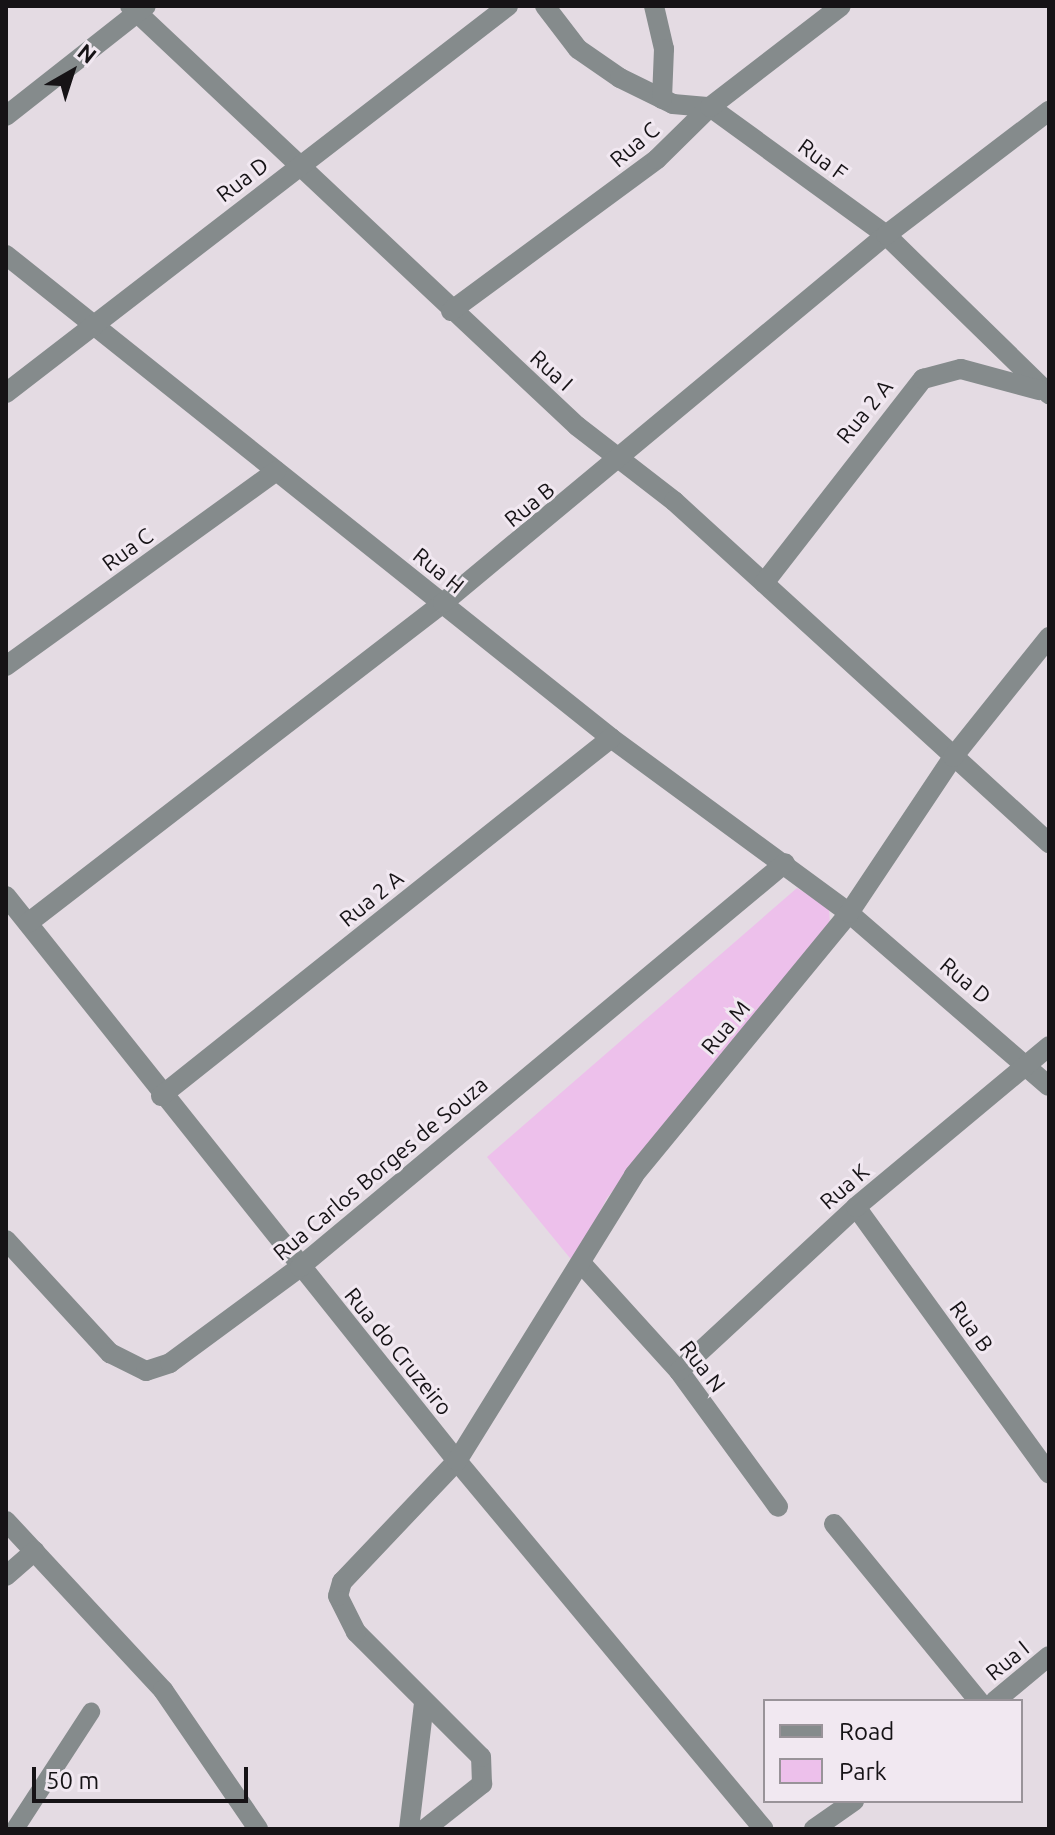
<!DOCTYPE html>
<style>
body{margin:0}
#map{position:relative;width:1055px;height:1835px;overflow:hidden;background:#e4dbe3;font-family:Ubuntu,sans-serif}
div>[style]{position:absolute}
.green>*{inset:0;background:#edc0eb}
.lane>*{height:18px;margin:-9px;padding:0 9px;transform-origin:9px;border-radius:9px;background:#858b8c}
.street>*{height:20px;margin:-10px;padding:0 10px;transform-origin:10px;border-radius:10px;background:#858b8c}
span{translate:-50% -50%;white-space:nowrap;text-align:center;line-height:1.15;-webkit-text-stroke:6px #f1e8f1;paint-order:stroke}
.street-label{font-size:22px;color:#161316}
.frame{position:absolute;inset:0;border:8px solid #161316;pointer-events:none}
.legend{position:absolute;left:763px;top:1699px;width:260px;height:104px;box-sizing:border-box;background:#f1e8f1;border:2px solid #999399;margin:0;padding:10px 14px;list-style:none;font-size:24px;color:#161316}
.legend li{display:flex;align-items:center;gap:16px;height:40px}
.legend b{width:40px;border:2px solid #999399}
.north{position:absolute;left:32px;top:32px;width:80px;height:80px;-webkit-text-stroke:6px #f1e8f1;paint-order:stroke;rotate:39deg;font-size:22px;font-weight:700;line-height:32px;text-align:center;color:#161316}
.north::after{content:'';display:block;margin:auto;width:28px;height:36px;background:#161316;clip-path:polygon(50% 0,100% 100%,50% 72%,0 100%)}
.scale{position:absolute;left:32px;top:1767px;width:216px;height:36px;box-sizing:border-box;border:4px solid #161316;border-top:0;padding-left:10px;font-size:24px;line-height:28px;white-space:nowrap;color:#161316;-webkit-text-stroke:6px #f1e8f1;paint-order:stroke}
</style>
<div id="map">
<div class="green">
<div style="clip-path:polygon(797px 888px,829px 907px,830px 926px,607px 1198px,574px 1263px,487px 1157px)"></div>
</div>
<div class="lane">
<div style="left:15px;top:1829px;width:140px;rotate:-57deg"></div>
</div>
<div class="street">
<div style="left:130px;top:6px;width:613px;rotate:43.22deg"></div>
<div style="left:577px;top:426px;width:123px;rotate:37.7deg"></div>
<div style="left:674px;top:501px;width:508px;rotate:42.36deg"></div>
<div style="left:545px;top:6px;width:54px;rotate:52.5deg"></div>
<div style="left:578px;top:49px;width:51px;rotate:34.6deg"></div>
<div style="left:620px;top:78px;width:59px;rotate:26.1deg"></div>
<div style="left:673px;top:104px;width:37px;rotate:5deg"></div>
<div style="left:710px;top:107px;width:218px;rotate:36deg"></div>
<div style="left:886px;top:235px;width:228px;rotate:44.3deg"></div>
<div style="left:654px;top:6px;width:44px;rotate:76.9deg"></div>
<div style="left:664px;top:49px;width:50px;rotate:92.3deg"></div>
<div style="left:6px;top:116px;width:178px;rotate:-38.2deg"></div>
<div style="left:6px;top:255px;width:774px;rotate:38.6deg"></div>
<div style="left:611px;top:738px;width:295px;rotate:36.3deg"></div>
<div style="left:849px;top:913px;width:264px;rotate:40.9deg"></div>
<div style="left:451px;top:311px;width:256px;rotate:-36.4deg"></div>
<div style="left:657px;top:159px;width:74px;rotate:-44.5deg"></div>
<div style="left:710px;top:107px;width:165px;rotate:-37.6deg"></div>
<div style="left:6px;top:393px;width:634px;rotate:-37.63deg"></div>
<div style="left:764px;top:583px;width:259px;rotate:-52.1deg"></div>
<div style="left:923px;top:379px;width:39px;rotate:-15deg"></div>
<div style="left:961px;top:369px;width:81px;rotate:15.1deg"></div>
<div style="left:6px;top:666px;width:333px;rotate:-35.8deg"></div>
<div style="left:6px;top:896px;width:723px;rotate:51.4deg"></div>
<div style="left:457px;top:1461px;width:479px;rotate:50.2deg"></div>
<div style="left:28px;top:923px;width:524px;rotate:-37.64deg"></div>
<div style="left:443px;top:603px;width:576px;rotate:-39.72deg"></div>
<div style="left:886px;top:235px;width:205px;rotate:-37.3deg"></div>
<div style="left:161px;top:1096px;width:575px;rotate:-38.5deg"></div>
<div style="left:856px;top:1207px;width:329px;rotate:54.1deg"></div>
<div style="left:6px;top:1240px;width:154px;rotate:47.4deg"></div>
<div style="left:110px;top:1353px;width:40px;rotate:26.6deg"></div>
<div style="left:146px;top:1371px;width:25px;rotate:-18deg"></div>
<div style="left:170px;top:1363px;width:162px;rotate:-36.4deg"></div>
<div style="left:300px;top:1267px;width:631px;rotate:-39.79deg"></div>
<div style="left:581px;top:1263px;width:146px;rotate:47.8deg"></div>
<div style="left:679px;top:1371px;width:168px;rotate:53.9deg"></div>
<div style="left:679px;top:1371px;width:241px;rotate:-42.8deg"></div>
<div style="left:856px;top:1207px;width:251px;rotate:-39.8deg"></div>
<div style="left:6px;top:1521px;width:231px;rotate:47.1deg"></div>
<div style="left:163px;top:1690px;width:168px;rotate:55.6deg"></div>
<div style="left:834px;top:1524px;width:229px;rotate:50.7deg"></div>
<div style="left:6px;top:1576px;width:38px;rotate:-41deg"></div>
<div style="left:995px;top:1701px;width:70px;rotate:-39.8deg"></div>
<div style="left:409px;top:1829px;width:127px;rotate:-83.2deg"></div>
<div style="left:425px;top:1829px;width:73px;rotate:-38.3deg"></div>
<div style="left:482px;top:1784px;width:27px;rotate:-92deg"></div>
<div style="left:481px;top:1757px;width:177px;rotate:-135deg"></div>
<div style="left:356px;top:1632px;width:40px;rotate:-116.6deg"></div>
<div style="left:338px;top:1596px;width:15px;rotate:-74deg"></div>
<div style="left:342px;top:1582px;width:167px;rotate:-46.5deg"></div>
<div style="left:457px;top:1461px;width:336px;rotate:-58.2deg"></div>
<div style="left:634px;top:1175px;width:339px;rotate:-50.6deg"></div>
<div style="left:849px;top:913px;width:187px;rotate:-56.3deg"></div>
<div style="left:953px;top:757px;width:154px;rotate:-51.3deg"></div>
<div style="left:814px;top:1829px;width:49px;rotate:-35deg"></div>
</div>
<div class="street-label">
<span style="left:634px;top:144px;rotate:-40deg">Rua C</span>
<span style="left:823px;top:159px;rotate:36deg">Rua F</span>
<span style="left:242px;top:179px;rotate:-37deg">Rua D</span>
<span style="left:552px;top:370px;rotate:42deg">Rua I</span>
<span style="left:864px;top:411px;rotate:-51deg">Rua 2 A</span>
<span style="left:529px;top:504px;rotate:-39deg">Rua B</span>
<span style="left:127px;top:549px;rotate:-36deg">Rua C</span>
<span style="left:439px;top:570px;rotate:39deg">Rua H</span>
<span style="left:371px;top:898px;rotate:-39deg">Rua 2 A</span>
<span style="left:966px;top:980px;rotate:40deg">Rua D</span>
<span style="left:725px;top:1027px;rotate:-50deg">Rua M</span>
<span style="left:380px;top:1168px;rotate:-40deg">Rua Carlos Borges de Souza</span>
<span style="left:844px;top:1186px;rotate:-41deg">Rua K</span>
<span style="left:972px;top:1326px;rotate:54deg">Rua B</span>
<span style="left:399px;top:1351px;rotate:51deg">Rua do Cruzeiro</span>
<span style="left:703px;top:1366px;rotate:52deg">Rua N</span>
<span style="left:1007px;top:1660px;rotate:-39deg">Rua I</span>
</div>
<div class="frame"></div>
<ul class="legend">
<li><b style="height:10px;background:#858b8c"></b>Road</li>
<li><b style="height:22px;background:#edc0eb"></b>Park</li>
</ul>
<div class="north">N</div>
<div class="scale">50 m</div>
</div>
